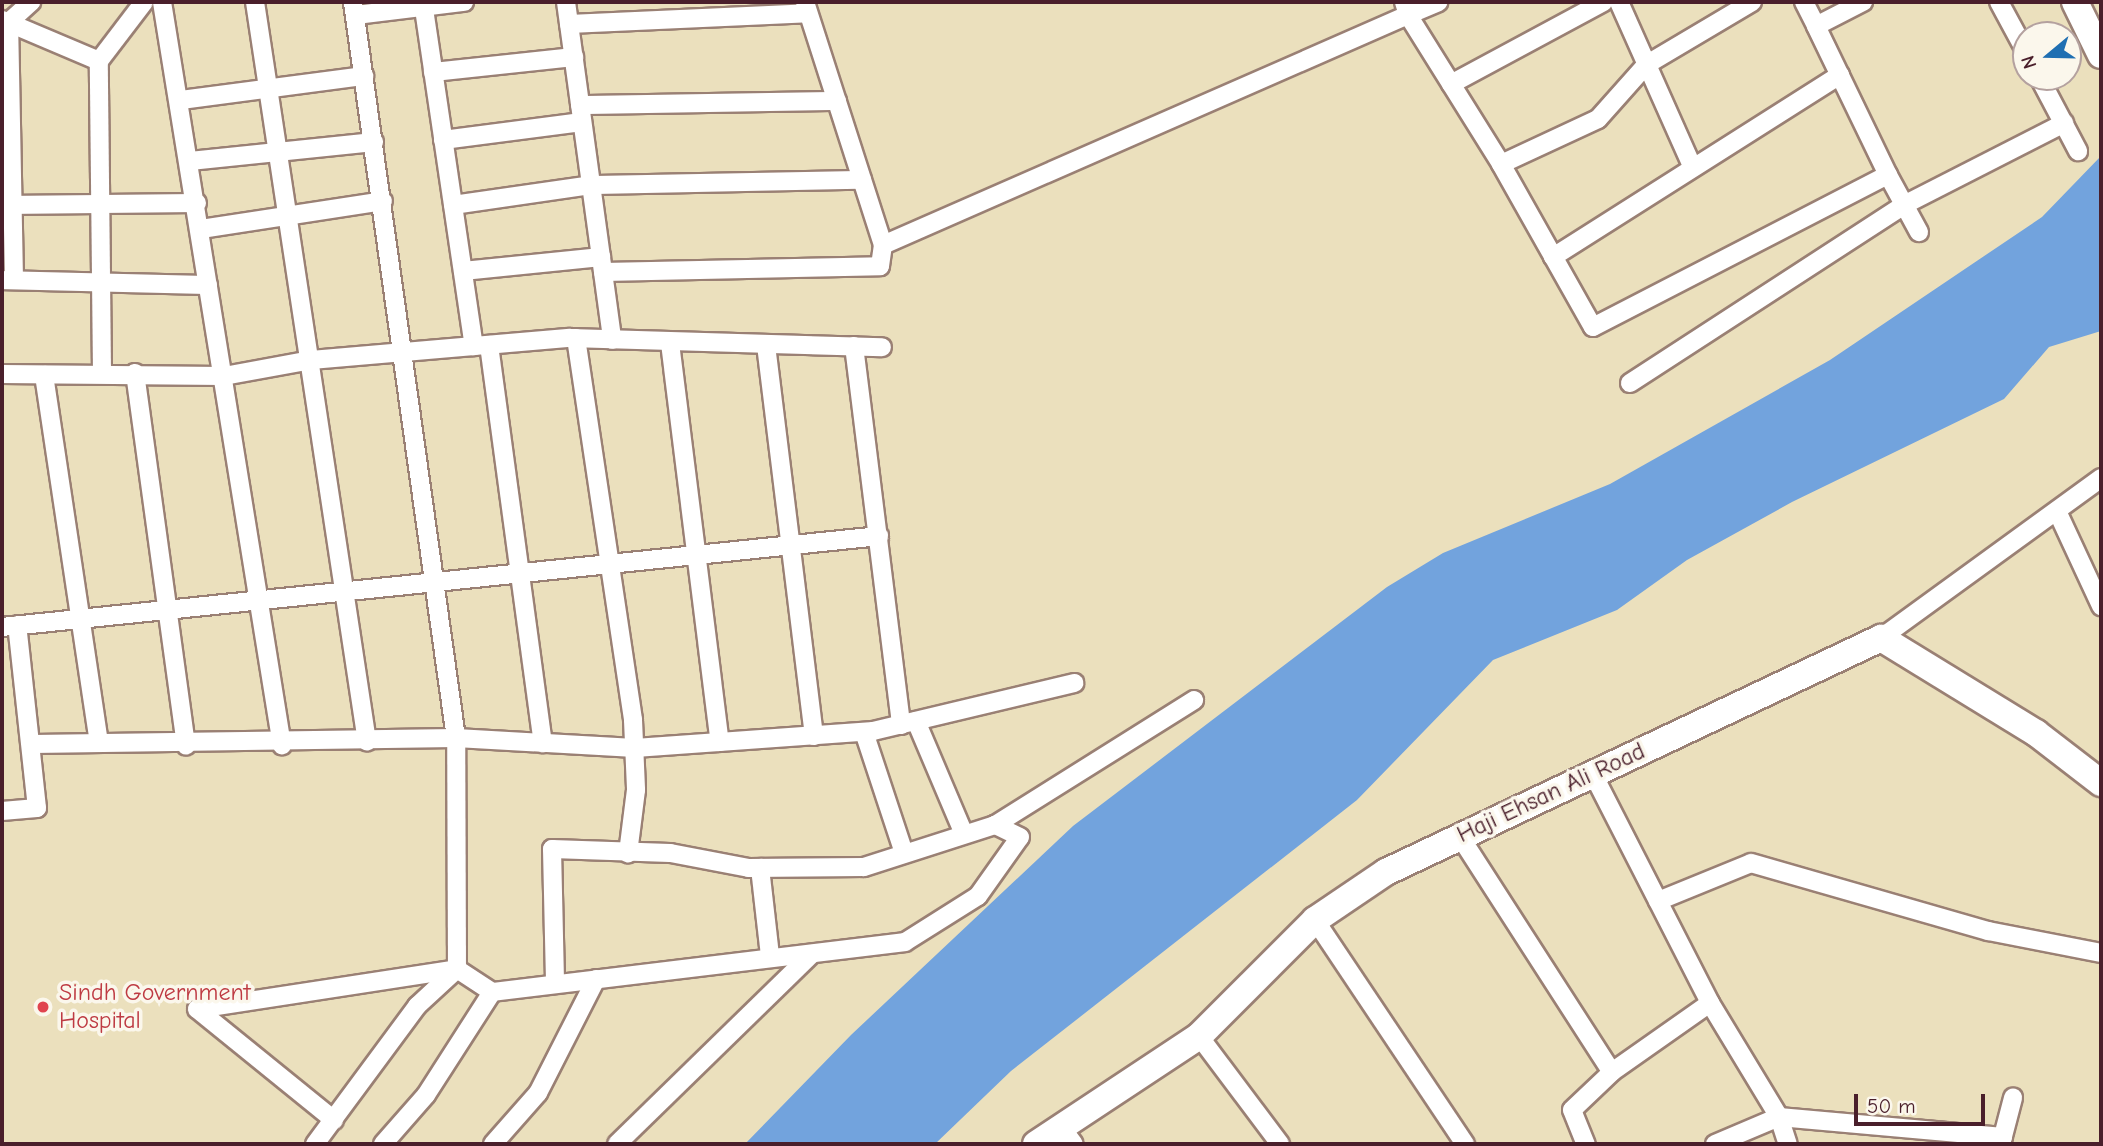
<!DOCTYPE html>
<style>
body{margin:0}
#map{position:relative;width:2103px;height:1146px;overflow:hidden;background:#ebe0bd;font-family:"Comic Neue",sans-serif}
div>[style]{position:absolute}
.water>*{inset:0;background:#72a3dd}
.roads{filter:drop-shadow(2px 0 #9a8074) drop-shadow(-2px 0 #9a8074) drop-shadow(0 2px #9a8074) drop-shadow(0 -2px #9a8074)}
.street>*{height:18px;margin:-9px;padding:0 9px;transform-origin:9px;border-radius:9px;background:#fff}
.secondary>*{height:26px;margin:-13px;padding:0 13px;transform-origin:13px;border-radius:13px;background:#fff}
.dots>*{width:19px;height:19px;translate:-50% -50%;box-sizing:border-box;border:4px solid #fbf7ec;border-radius:50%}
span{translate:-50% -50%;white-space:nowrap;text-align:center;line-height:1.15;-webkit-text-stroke:7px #fbf7ec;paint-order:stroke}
.street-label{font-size:24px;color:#4a1f2b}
.health-label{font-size:24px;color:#be3a42}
.left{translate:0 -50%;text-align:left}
.frame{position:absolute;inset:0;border:4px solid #4a1f2b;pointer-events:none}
.north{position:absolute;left:2012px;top:21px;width:70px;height:70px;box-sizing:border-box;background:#fbf7ec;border:2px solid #b4a19f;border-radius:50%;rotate:251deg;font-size:19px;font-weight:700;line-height:28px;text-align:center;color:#4a1f2b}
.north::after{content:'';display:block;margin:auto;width:24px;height:32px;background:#1f6fb2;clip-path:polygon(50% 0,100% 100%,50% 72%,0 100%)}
.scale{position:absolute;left:1854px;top:1094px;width:131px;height:32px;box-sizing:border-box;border:4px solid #4a1f2b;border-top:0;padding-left:9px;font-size:21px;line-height:24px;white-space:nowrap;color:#4a1f2b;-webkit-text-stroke:5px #fbf7ec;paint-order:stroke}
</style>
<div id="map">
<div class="water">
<div style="clip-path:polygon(2101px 156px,2101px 331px,2049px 347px,2004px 399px,1792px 502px,1687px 560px,1617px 610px,1493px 660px,1357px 800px,1011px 1071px,935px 1144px,745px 1144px,851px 1035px,1073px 826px,1387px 587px,1443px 553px,1610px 484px,1830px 360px,2042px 217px)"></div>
</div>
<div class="roads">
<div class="street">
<div style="left:162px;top:2px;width:753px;rotate:80.83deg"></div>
<div style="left:255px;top:2px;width:748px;rotate:81.39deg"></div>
<div style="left:423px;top:2px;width:348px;rotate:81.6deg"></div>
<div style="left:566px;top:2px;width:341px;rotate:82.2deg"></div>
<div style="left:805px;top:2px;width:255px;rotate:72.2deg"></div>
<div style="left:883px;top:245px;width:573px;rotate:-23.66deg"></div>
<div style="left:1408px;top:15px;width:176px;rotate:58deg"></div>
<div style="left:1404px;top:2px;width:14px;rotate:73deg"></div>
<div style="left:1408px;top:15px;width:33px;rotate:-23deg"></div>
<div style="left:1619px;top:2px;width:177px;rotate:66deg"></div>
<div style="left:1752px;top:2px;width:123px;rotate:149.3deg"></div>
<div style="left:1646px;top:65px;width:72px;rotate:131.6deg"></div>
<div style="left:1598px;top:119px;width:107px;rotate:155.1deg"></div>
<div style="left:1501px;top:164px;width:187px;rotate:60.6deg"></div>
<div style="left:1593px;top:327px;width:332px;rotate:-27.3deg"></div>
<div style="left:1888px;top:175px;width:65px;rotate:61.5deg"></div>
<div style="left:1804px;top:2px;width:27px;rotate:63deg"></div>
<div style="left:1816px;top:26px;width:53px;rotate:-27.1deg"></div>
<div style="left:1999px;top:2px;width:57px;rotate:61.6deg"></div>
<div style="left:356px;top:15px;width:109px;rotate:-6.9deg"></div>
<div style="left:2px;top:20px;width:105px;rotate:22.9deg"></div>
<div style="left:569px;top:24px;width:239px;rotate:-2.6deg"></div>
<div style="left:1816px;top:26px;width:165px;rotate:64.2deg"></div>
<div style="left:433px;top:72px;width:142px;rotate:-6.1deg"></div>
<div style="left:2039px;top:77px;width:84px;rotate:62.2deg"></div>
<div style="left:1451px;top:84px;width:173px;rotate:-28.3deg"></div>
<div style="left:181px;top:100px;width:185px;rotate:-7.5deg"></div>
<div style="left:580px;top:105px;width:257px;rotate:-0.9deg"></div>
<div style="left:443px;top:140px;width:140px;rotate:-7.4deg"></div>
<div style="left:190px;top:161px;width:185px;rotate:-5.9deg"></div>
<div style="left:4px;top:205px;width:193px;rotate:-0.6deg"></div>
<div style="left:453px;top:205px;width:139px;rotate:-8.2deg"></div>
<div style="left:591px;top:185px;width:271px;rotate:-1.1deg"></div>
<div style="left:201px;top:229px;width:184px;rotate:-8.7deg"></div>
<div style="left:1553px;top:257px;width:340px;rotate:-32.4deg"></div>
<div style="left:463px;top:271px;width:139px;rotate:-5.8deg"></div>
<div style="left:603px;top:272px;width:277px;rotate:-1.2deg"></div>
<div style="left:880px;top:266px;width:21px;rotate:-82deg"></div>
<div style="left:2px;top:280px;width:206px;rotate:1.4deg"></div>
<div style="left:14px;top:280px;width:258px;rotate:-91.1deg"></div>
<div style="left:9px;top:22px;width:30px;rotate:-42deg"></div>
<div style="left:576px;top:338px;width:386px;rotate:81.5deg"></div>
<div style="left:633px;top:720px;width:70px;rotate:87.5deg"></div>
<div style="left:636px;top:790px;width:64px;rotate:97.2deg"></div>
<div style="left:670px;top:343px;width:402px;rotate:82.9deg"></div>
<div style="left:489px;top:345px;width:402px;rotate:82.3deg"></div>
<div style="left:766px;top:345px;width:394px;rotate:83deg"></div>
<div style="left:854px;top:346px;width:382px;rotate:82.9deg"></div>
<div style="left:102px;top:372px;width:311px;rotate:-90.6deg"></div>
<div style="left:99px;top:61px;width:74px;rotate:-52.7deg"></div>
<div style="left:135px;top:373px;width:376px;rotate:82.2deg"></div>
<div style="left:2px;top:374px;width:222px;rotate:0.5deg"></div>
<div style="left:224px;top:376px;width:88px;rotate:-10.4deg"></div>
<div style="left:311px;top:360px;width:260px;rotate:-4.9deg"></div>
<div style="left:570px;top:338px;width:312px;rotate:1.7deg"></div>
<div style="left:44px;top:375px;width:370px;rotate:81.5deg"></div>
<div style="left:1630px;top:383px;width:327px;rotate:-33deg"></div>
<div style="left:1904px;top:205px;width:180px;rotate:-27.1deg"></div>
<div style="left:2057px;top:511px;width:105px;rotate:65.1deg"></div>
<div style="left:2px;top:627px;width:882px;rotate:-5.92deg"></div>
<div style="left:1881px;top:638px;width:272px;rotate:-36deg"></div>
<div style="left:916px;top:721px;width:123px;rotate:67deg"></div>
<div style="left:864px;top:732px;width:127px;rotate:71.7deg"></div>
<div style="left:33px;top:744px;width:423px;rotate:-0.8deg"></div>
<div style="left:456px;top:738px;width:179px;rotate:3.2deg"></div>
<div style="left:635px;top:748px;width:239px;rotate:-4.1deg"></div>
<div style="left:873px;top:731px;width:207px;rotate:-13.4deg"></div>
<div style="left:1594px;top:776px;width:255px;rotate:62.9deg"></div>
<div style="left:1710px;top:1003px;width:120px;rotate:144.9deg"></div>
<div style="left:2px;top:811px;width:35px;rotate:-5deg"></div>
<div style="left:37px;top:808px;width:184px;rotate:-96.2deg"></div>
<div style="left:995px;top:825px;width:235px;rotate:-32.1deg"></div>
<div style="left:1459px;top:835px;width:282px;rotate:57.2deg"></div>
<div style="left:1612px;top:1072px;width:55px;rotate:136.5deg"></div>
<div style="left:1572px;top:1110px;width:37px;rotate:68deg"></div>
<div style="left:760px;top:868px;width:89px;rotate:83.5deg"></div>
<div style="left:1658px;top:901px;width:100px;rotate:-22.2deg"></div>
<div style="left:1751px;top:863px;width:247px;rotate:16deg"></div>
<div style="left:1988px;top:931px;width:115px;rotate:11deg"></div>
<div style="left:1315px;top:920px;width:270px;rotate:56.2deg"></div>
<div style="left:1710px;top:1003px;width:133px;rotate:58.8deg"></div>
<div style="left:1779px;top:1117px;width:28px;rotate:72deg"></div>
<div style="left:1199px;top:1036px;width:135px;rotate:53.1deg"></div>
<div style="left:334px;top:1120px;width:176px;rotate:-141deg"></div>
<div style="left:197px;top:1009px;width:263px;rotate:-8.7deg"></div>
<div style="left:457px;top:969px;width:42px;rotate:33.3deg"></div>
<div style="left:1061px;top:1127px;width:21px;rotate:53deg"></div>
<div style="left:315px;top:1144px;width:172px;rotate:-53.5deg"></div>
<div style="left:417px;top:1006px;width:54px;rotate:-42.8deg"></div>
<div style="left:457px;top:969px;width:231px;rotate:-90.2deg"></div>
<div style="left:456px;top:738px;width:743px;rotate:-97.97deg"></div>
<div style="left:383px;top:1144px;width:65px;rotate:-48.7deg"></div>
<div style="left:426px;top:1095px;width:122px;rotate:-57.3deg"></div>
<div style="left:492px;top:992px;width:416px;rotate:-6.9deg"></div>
<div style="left:905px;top:942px;width:86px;rotate:-32.2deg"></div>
<div style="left:978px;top:896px;width:72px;rotate:-54.6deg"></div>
<div style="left:1020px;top:837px;width:28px;rotate:-154deg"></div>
<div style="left:995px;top:825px;width:138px;rotate:162.2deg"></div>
<div style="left:864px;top:867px;width:115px;rotate:179.5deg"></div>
<div style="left:749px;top:868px;width:80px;rotate:-169.2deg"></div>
<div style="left:670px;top:853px;width:118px;rotate:-178.1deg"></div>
<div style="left:552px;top:849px;width:135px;rotate:88.7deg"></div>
<div style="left:493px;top:1144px;width:68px;rotate:-48.6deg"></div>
<div style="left:538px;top:1093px;width:128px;rotate:-63deg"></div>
<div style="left:617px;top:1144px;width:272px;rotate:-44.3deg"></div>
<div style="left:1715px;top:1144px;width:69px;rotate:-22.9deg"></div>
<div style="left:1779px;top:1117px;width:225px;rotate:5.1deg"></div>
<div style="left:2001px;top:1144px;width:48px;rotate:-75.4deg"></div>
</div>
<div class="secondary">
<div style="left:2075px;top:2px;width:59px;rotate:63.9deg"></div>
<div style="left:1036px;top:1144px;width:196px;rotate:-33.5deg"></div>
<div style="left:1199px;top:1036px;width:164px;rotate:-45deg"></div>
<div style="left:1315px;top:920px;width:86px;rotate:-34.1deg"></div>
<div style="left:1386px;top:872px;width:548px;rotate:-25.3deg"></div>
<div style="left:1881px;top:638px;width:182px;rotate:31.5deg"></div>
<div style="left:2036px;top:733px;width:82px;rotate:37.6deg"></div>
</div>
</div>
<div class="dots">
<div style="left:43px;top:1007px;background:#e0444e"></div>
</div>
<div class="street-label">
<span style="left:1551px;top:793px;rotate:-25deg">Haji Ehsan Ali Road</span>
</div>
<div class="health-label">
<span class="left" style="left:59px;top:1007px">Sindh Government<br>Hospital</span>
</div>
<div class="frame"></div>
<div class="north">N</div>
<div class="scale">50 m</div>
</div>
